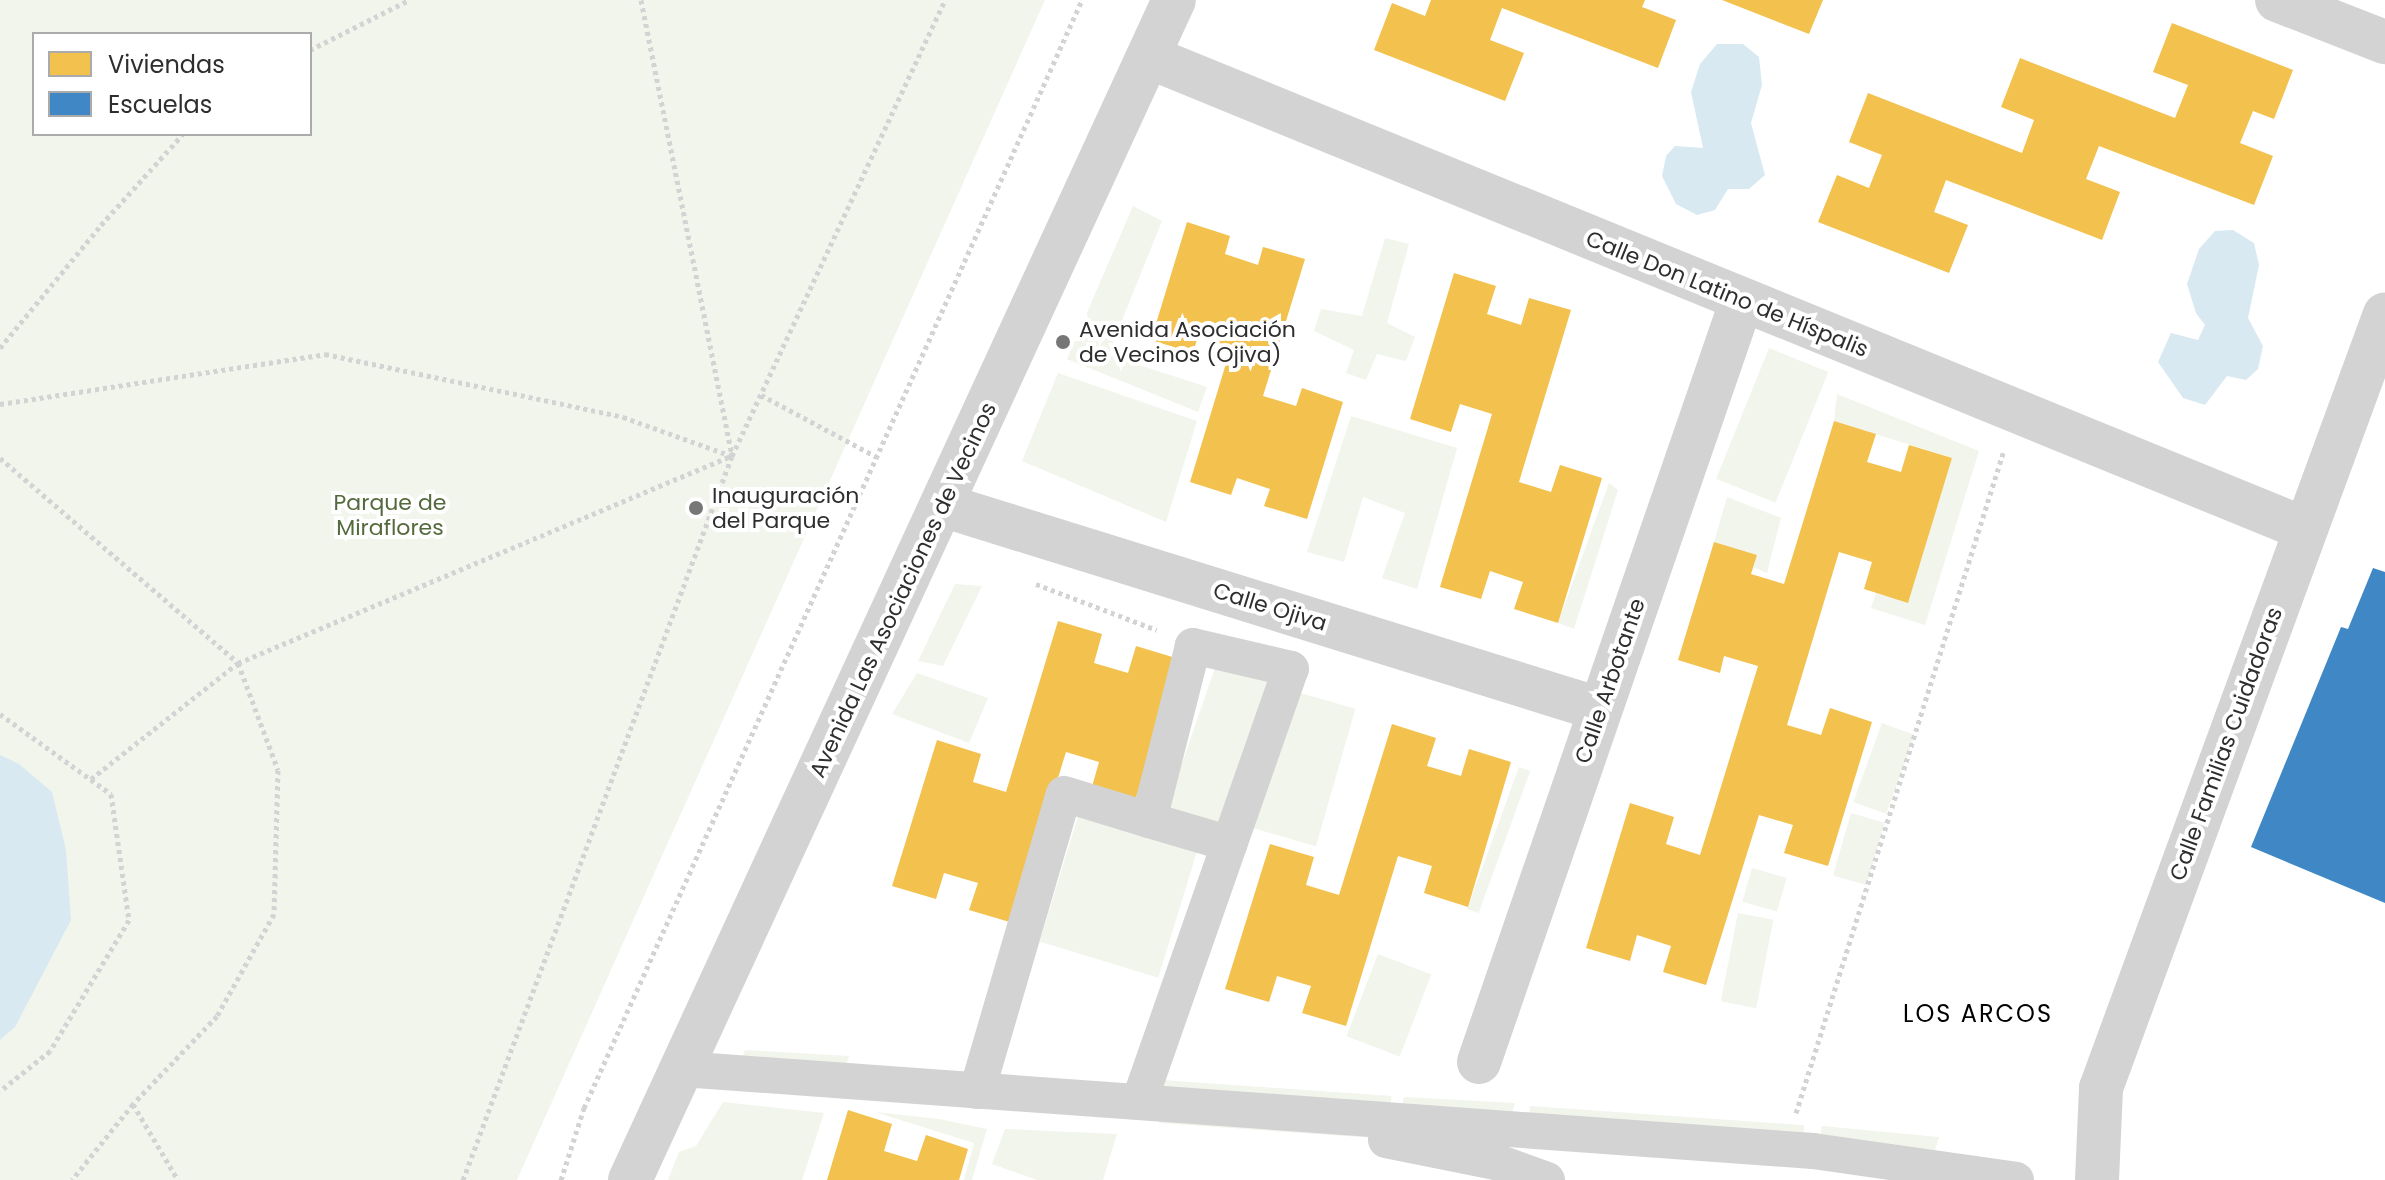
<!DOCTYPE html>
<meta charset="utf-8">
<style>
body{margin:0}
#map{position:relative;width:2385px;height:1180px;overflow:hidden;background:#fff;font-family:Poppins,sans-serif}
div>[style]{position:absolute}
.green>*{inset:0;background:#f1f5ec;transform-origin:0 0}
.water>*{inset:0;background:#d8e9f1}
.homes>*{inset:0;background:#f2c14e}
.schools>*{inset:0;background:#3f88c5}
.path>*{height:5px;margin-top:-2.5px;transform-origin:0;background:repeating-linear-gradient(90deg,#d3d3d3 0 4px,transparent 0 8px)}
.pedestrian>*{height:36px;margin:-18px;padding:0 18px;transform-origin:18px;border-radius:18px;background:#d3d3d3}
.minor>*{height:44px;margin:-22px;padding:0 22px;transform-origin:22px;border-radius:22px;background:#d3d3d3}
.dots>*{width:22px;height:22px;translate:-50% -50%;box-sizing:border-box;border:4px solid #fff;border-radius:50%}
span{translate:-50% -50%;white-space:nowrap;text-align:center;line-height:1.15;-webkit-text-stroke:8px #fff;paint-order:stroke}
.street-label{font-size:22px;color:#2e2e2e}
.poi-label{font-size:22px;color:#2e2e2e}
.left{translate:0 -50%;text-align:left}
.park-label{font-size:22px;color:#546a3c}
.neighbourhood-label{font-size:24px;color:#000;letter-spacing:2px}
.legend{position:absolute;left:32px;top:32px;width:280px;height:104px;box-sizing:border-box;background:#fff;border:2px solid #ababab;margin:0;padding:10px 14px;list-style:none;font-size:24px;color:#2e2e2e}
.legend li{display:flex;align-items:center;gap:16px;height:40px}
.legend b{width:40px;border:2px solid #ababab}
</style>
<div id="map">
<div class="green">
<div style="clip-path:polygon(evenodd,0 0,1045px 0,517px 1180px,0 1180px,0 0,34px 34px,310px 34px,310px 134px,34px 134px,34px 34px)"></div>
<div style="clip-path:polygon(1133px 206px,1162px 221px,1108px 355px,1207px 387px,1198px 412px,1067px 359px)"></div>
<div style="clip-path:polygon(1385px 238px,1409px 244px,1387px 323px,1415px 337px,1406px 361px,1377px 354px,1366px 380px,1346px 373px,1354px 350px,1314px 331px,1321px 309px,1362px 316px)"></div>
<div style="left:1769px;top:348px;width:64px;height:141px;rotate:22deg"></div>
<div style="clip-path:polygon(1058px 373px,1197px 421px,1166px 522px,1022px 461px)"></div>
<div style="clip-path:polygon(1837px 394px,1979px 451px,1925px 625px,1871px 608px,1876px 593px,1907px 602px,1952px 458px,1834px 421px)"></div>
<div style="clip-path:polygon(1351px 416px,1457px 448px,1417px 589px,1382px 578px,1405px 513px,1363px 497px,1344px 562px,1307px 552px)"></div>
<div style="clip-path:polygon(1609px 483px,1618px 490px,1574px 629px,1558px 623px)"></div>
<div style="clip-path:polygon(1727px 497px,1781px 518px,1767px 573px,1753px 567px,1756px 555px,1714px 542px)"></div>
<div style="clip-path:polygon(955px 584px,982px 586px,943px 666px,918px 661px)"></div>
<div style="left:1216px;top:665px;width:62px;height:155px;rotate:19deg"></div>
<div style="clip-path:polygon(917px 673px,988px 698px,969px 743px,892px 714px)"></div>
<div style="left:1290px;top:690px;width:68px;height:143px;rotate:16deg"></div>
<div style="left:1882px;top:723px;width:35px;height:84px;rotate:20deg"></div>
<div style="left:1519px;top:767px;width:12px;height:151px;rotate:20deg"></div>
<div style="left:1083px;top:800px;width:124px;height:148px;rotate:17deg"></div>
<div style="left:1851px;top:813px;width:35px;height:65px;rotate:16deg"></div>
<div style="left:1752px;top:868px;width:36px;height:35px;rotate:16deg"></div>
<div style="left:1738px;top:913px;width:36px;height:90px;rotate:11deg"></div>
<div style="left:1378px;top:954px;width:57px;height:88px;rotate:21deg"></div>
<div style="clip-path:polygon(745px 1050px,849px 1056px,836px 1097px,731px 1088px)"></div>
<div style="left:1162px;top:1080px;width:230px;height:43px;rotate:4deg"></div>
<div style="clip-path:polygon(1404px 1097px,1515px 1103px,1502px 1148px,1394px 1137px)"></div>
<div style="clip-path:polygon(723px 1102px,824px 1113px,802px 1180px,668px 1180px,679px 1152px,696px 1146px)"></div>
<div style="left:1530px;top:1106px;width:275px;height:42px;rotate:4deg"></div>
<div style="clip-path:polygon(875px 1112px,939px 1119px,987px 1129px,972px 1180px,964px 1180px,974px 1143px)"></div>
<div style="clip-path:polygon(1822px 1126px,1939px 1137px,1927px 1177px,1820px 1137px)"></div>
<div style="clip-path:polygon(1005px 1129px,1117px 1134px,1103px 1180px,1037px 1180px,992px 1164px)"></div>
</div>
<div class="water">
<div style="clip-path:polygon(1717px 44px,1743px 44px,1759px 57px,1762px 85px,1751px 123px,1765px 175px,1749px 189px,1728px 189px,1715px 210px,1697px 215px,1676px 204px,1662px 176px,1666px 156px,1675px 146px,1703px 148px,1691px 92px,1700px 64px)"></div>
<div style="clip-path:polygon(2233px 230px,2254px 243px,2259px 265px,2248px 318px,2263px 346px,2258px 369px,2246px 380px,2227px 376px,2205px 405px,2183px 398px,2158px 362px,2171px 333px,2198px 340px,2205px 325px,2196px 313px,2187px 284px,2199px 249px,2215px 231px)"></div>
<div style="clip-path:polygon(0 755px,19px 764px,52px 792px,66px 850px,71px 920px,15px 1027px,0 1040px)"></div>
</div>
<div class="homes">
<div style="clip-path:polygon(1431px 0,1645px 0,1642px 7px,1676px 20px,1658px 68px,1502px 8px,1490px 40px,1524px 53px,1505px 101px,1374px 50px,1392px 3px,1425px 16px)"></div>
<div style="clip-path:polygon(1722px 0,1823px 0,1809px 34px)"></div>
<div style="clip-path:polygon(2172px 23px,2293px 70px,2274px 119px,2253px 111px,2240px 143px,2273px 156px,2254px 205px,2099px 146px,2086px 179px,2120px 192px,2102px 240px,1946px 180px,1934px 212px,1968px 225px,1949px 273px,1818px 222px,1837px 175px,1869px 188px,1882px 155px,1849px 142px,1868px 93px,2022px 153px,2034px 120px,2001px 107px,2020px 58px,2175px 118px,2188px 85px,2153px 72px)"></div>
<div style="clip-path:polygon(1187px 222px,1230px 236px,1225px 254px,1258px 265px,1263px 247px,1305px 259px,1263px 396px,1296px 406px,1302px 388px,1343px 402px,1307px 519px,1264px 506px,1270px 489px,1237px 478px,1231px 495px,1190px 482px,1231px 347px,1198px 336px,1193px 353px,1151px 340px)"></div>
<div style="clip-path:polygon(1454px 273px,1496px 286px,1487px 314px,1521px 325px,1529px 298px,1571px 310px,1519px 482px,1551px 492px,1560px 465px,1602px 478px,1558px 623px,1514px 609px,1523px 582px,1490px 571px,1481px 599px,1440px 587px,1492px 414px,1460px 404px,1451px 432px,1410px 419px)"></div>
<div style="clip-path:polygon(1834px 421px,1876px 434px,1867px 462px,1901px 472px,1909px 445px,1952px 458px,1908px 603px,1864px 589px,1872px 562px,1839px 552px,1787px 725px,1821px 735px,1830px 708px,1872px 722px,1828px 866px,1784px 853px,1793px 825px,1759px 815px,1706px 985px,1663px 972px,1671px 946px,1637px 935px,1630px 961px,1586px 948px,1630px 803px,1674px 817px,1666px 844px,1700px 855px,1758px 666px,1724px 656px,1720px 673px,1678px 660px,1714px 542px,1757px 555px,1751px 574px,1784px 584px)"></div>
<div style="clip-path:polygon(1058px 621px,1102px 634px,1094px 663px,1128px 673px,1136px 646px,1179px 659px,1134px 804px,1091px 790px,1099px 762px,1066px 752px,1013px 923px,969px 910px,978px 883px,944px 873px,936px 899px,892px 886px,937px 740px,981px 754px,973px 782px,1006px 792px)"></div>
<div style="clip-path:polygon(1392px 724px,1436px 738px,1427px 766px,1461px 776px,1469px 749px,1511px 762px,1468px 907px,1424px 893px,1432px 866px,1398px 856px,1346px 1026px,1302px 1013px,1311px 986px,1277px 976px,1269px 1002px,1225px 989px,1270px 844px,1314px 857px,1306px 885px,1339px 895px)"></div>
<div style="clip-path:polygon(848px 1110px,892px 1124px,884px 1151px,917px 1161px,926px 1135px,968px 1149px,959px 1180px,827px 1180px)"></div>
</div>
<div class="schools">
<div style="clip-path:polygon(2373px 568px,2385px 572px,2385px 903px,2251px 847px,2341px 627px,2348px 629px)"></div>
</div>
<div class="path">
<div style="left:641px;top:0;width:464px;rotate:78.7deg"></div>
<div style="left:310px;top:50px;width:111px;rotate:-26.8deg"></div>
<div style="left:0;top:348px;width:159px;rotate:-50.6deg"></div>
<div style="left:101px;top:225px;width:122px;rotate:-48deg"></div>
<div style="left:761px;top:395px;width:132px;rotate:28.1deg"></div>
<div style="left:0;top:404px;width:329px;rotate:-8.7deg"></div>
<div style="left:325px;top:354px;width:305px;rotate:11.9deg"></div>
<div style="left:623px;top:417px;width:116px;rotate:19.7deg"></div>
<div style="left:0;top:458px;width:314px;rotate:40.7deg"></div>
<div style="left:238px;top:663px;width:114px;rotate:69.5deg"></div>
<div style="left:278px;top:770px;width:144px;rotate:91.6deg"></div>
<div style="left:274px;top:914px;width:117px;rotate:119.2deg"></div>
<div style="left:217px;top:1016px;width:122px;rotate:133.7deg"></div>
<div style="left:133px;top:1104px;width:97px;rotate:128.8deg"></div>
<div style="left:1036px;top:584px;width:129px;rotate:20.8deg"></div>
<div style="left:0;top:714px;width:137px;rotate:35.8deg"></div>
<div style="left:111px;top:794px;width:127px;rotate:81.9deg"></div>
<div style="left:129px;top:920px;width:153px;rotate:121.1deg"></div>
<div style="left:50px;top:1051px;width:64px;rotate:141.3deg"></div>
<div style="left:91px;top:779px;width:187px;rotate:-38.3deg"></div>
<div style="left:238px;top:663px;width:535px;rotate:-22.78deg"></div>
<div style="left:133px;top:1104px;width:88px;rotate:59.4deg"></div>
<div style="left:1796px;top:1113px;width:695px;rotate:-72.58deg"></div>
<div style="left:463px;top:1180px;width:772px;rotate:-69.62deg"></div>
<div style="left:732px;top:456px;width:503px;rotate:-64.96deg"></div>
<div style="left:561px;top:1180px;width:76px;rotate:-72.3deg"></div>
<div style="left:584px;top:1108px;width:1215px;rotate:-65.8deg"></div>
</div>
<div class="pedestrian">
<div style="left:682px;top:1069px;width:1134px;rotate:4.15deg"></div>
<div style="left:1813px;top:1151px;width:205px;rotate:8.1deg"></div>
<div style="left:977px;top:1091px;width:309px;rotate:-73.7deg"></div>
<div style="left:1064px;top:794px;width:89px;rotate:17deg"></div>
<div style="left:1139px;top:1102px;width:459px;rotate:-70.7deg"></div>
<div style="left:1291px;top:669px;width:101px;rotate:-166.8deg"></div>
<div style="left:1193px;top:646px;width:179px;rotate:104.2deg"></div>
<div style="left:1149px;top:820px;width:84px;rotate:16.5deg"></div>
<div style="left:1386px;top:1140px;width:116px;rotate:11.4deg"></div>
<div style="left:1500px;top:1163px;width:50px;rotate:19.9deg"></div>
</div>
<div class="minor">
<div style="left:2277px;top:0;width:116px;rotate:21.3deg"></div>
<div style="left:1149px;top:57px;width:1249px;rotate:22.21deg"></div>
<div style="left:942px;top:505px;width:688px;rotate:17.25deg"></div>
<div style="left:1479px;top:1062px;width:806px;rotate:-70.96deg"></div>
<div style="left:630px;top:1180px;width:1299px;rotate:-65.25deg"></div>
<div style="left:2097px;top:1180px;width:92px;rotate:-87.5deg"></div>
<div style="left:2101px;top:1088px;width:824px;rotate:-69.85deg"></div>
</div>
<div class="dots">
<div style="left:1063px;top:342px;background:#777"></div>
<div style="left:696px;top:508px;background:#777"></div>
</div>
<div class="street-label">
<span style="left:1727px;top:294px;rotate:22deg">Calle Don Latino de Híspalis</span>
<span style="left:903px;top:590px;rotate:-65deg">Avenida Las Asociaciones de Vecinos</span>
<span style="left:1270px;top:607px;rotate:17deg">Calle Ojiva</span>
<span style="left:1610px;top:681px;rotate:-71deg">Calle Arbotante</span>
<span style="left:2226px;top:744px;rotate:-70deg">Calle Familias Cuidadoras</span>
</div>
<div class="poi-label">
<span class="left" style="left:1079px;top:342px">Avenida Asociación<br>de Vecinos (Ojiva)</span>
<span class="left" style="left:712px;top:508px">Inauguración<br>del Parque</span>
</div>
<div class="park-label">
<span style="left:390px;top:515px">Parque de<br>Miraflores</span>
</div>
<div class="neighbourhood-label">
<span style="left:1978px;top:1014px">LOS ARCOS</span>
</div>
<ul class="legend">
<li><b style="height:22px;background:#f2c14e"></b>Viviendas</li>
<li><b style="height:22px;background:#3f88c5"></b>Escuelas</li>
</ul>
</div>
